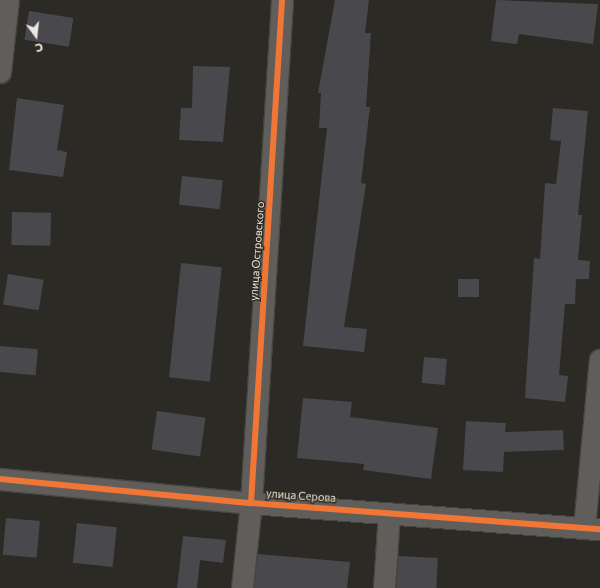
<!DOCTYPE html>
<meta charset="utf-8">
<style>
body{margin:0}
#map{position:relative;width:600px;height:588px;overflow:hidden;background:#2c2a24;font-family:Commissioner,sans-serif}
div>[style]{position:absolute}
.building>*{inset:0;background:#49484d;transform-origin:0 0}
.roads{filter:drop-shadow(1px 0 #474540) drop-shadow(-1px 0 #474540) drop-shadow(0 1px #474540) drop-shadow(0 -1px #474540)}
.minor>*{height:21px;margin:-10.5px;padding:0 10.5px;transform-origin:10.5px;border-radius:10.5px;background:#605e5a}
.cycleway>*{height:6px;margin:-3px;padding:0 3px;transform-origin:3px;border-radius:3px;background:#f07635}
span{translate:-50% -50%;white-space:nowrap;text-align:center;line-height:1.15;-webkit-text-stroke:3px #302b20;paint-order:stroke}
.street-label{font-size:11px;color:#ebe7e0}
.north{position:absolute;left:16px;top:16px;width:40px;height:40px;-webkit-text-stroke:3px #302b20;paint-order:stroke;rotate:165deg;font-size:11px;font-weight:700;line-height:16px;text-align:center;color:#ebe7e0}
.north::after{content:'';display:block;margin:auto;width:14px;height:18px;background:#ebe7e0;clip-path:polygon(50% 0,100% 100%,50% 72%,0 100%)}
</style>
<div id="map">
<div class="building">
<div style="clip-path:polygon(335px 0,369px 0,365px 33px,371px 33px,366px 107px,370px 107px,361px 183px,366px 184px,344px 327px,367px 329px,364px 352px,303px 346px,327px 128px,319px 128px,321px 93px,318px 93px)"></div>
<div style="clip-path:polygon(496px 0,598px 4px,593px 44px,519px 34px,517px 44px,491px 41px)"></div>
<div style="left:29px;top:11px;width:45px;height:29px;rotate:9deg"></div>
<div style="clip-path:polygon(193px 66px,230px 67px,223px 142px,179px 140px,181px 108px,192px 108px)"></div>
<div style="clip-path:polygon(17px 98px,64px 105px,57px 150px,67px 152px,63px 177px,9px 170px)"></div>
<div style="clip-path:polygon(553px 108px,588px 111px,578px 215px,582px 215px,578px 260px,590px 261px,589px 279px,576px 279px,575px 304px,565px 304px,559px 375px,568px 376px,565px 402px,525px 398px,534px 258px,540px 259px,545px 183px,556px 184px,561px 141px,550px 140px)"></div>
<div style="left:182px;top:176px;width:41px;height:29px;rotate:6deg"></div>
<div style="left:12px;top:212px;width:39px;height:33px;rotate:1deg"></div>
<div style="left:181px;top:263px;width:41px;height:115px;rotate:6deg"></div>
<div style="left:8px;top:274px;width:36px;height:31px;rotate:9deg"></div>
<div style="left:479px;top:279px;width:18px;height:21px;rotate:90deg"></div>
<div style="left:0;top:346px;width:38px;height:26px;rotate:5deg"></div>
<div style="left:424px;top:357px;width:23px;height:26px;rotate:5deg"></div>
<div style="clip-path:polygon(303px 398px,352px 402px,350px 417px,438px 428px,431px 479px,363px 470px,364px 464px,297px 458px)"></div>
<div style="left:157px;top:411px;width:49px;height:39px;rotate:8deg"></div>
<div style="clip-path:polygon(466px 421px,506px 423px,505px 432px,563px 430px,564px 450px,504px 452px,503px 472px,463px 470px)"></div>
<div style="left:6px;top:518px;width:34px;height:37px;rotate:5deg"></div>
<div style="left:77px;top:523px;width:40px;height:40px;rotate:6deg"></div>
<div style="clip-path:polygon(183px 536px,226px 540px,223px 563px,200px 560px,197px 588px,177px 588px)"></div>
<div style="clip-path:polygon(258px 554px,350px 562px,347px 588px,254px 588px)"></div>
<div style="left:398px;top:556px;width:40px;height:32px;rotate:3deg"></div>
</div>
<div class="roads">
<div class="minor">
<div style="left:0;top:72px;width:72px;rotate:-83.7deg"></div>
<div style="left:0;top:479px;width:252px;rotate:5.5deg"></div>
<div style="left:251px;top:503px;width:350px;rotate:4.3deg"></div>
<div style="left:584px;top:528px;width:169px;rotate:-84.6deg"></div>
<div style="left:242px;top:588px;width:85px;rotate:-84deg"></div>
<div style="left:251px;top:503px;width:504px;rotate:-86.47deg"></div>
<div style="left:384px;top:588px;width:75px;rotate:-86.2deg"></div>
</div>
</div>
<div class="cycleway">
<div style="left:0;top:479px;width:252px;rotate:5.5deg"></div>
<div style="left:251px;top:503px;width:350px;rotate:4.3deg"></div>
<div style="left:251px;top:503px;width:504px;rotate:-86.47deg"></div>
</div>
<div class="street-label">
<span style="left:257px;top:251px;rotate:-86deg">улица Островского</span>
<span style="left:301px;top:496px;rotate:4deg">улица Серова</span>
</div>
<div class="north">С</div>
</div>
